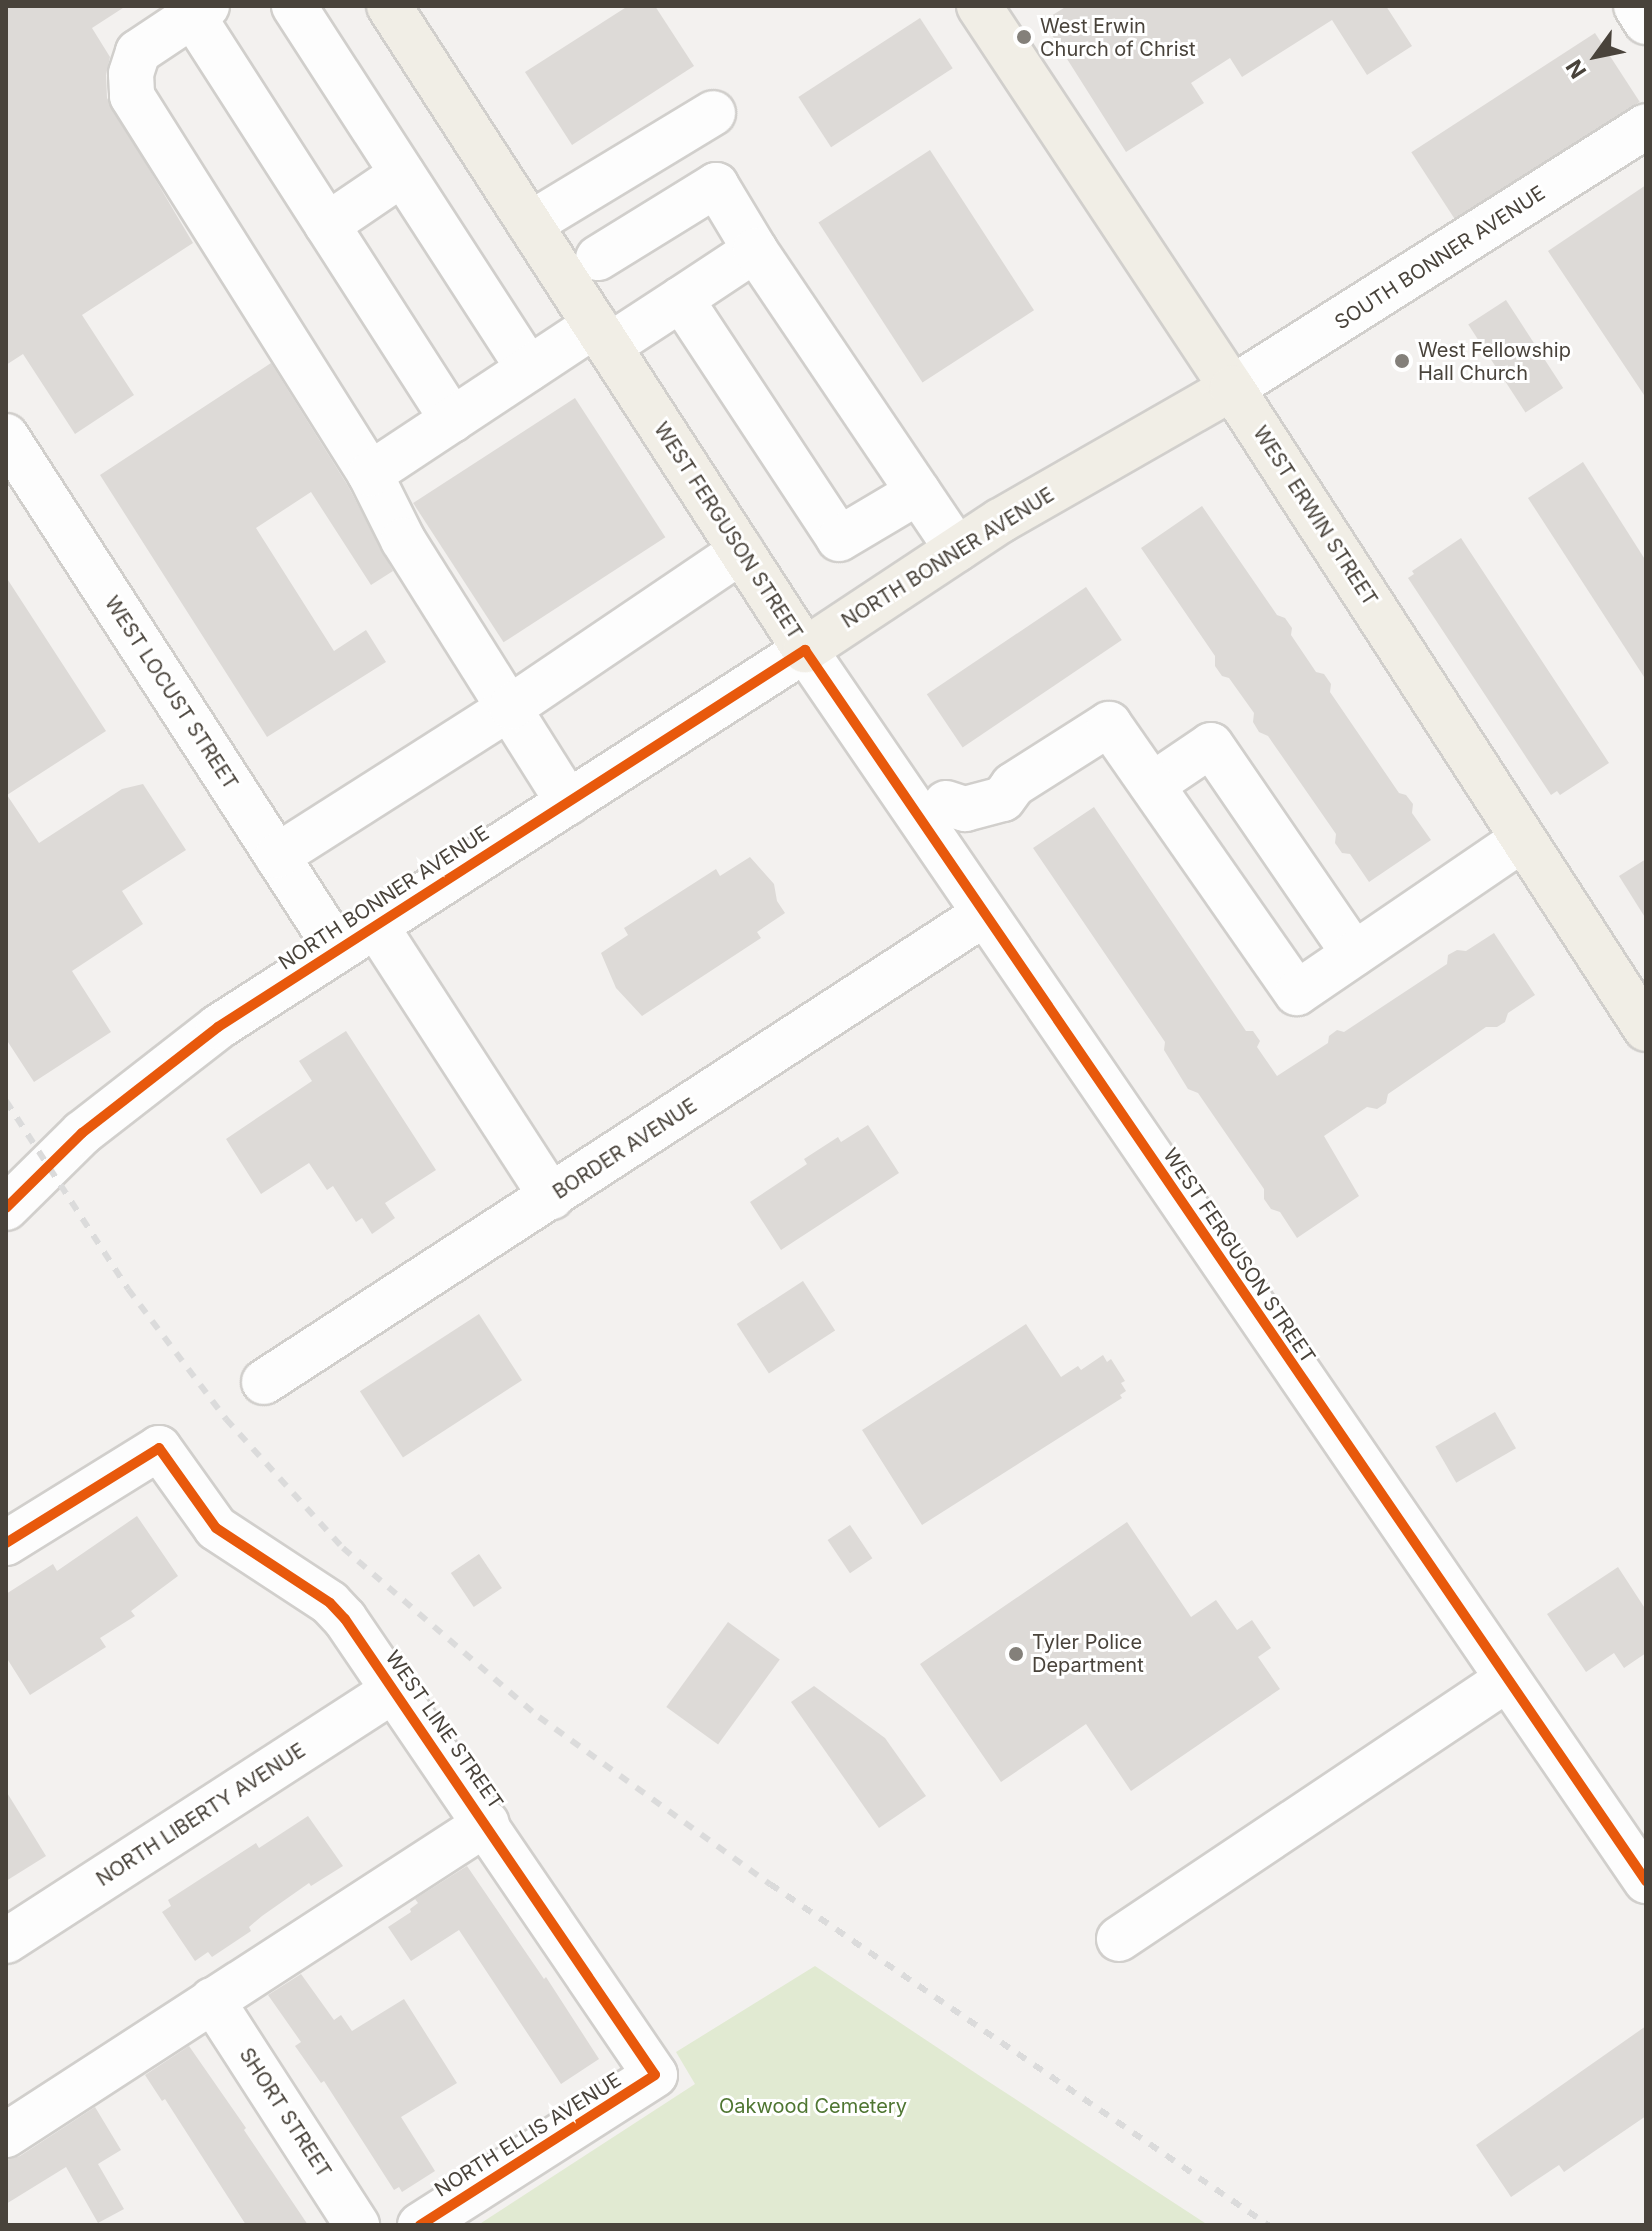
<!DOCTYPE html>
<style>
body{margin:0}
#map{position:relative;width:1652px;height:2231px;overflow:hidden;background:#f3f1ef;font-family:Inter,sans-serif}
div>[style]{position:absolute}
.green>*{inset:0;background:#e1ead2}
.building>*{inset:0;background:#dddad7;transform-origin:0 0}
.roads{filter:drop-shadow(2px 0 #d1cfcc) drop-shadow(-2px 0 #d1cfcc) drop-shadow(0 2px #d1cfcc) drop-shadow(0 -2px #d1cfcc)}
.minor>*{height:44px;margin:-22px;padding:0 22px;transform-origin:22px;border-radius:22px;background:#fdfdfd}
.major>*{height:44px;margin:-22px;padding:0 22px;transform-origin:22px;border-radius:22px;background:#f1eee6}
.rail>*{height:6px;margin-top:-3px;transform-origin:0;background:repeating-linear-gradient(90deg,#dbdbdb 0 10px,transparent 0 20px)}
.cycleway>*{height:10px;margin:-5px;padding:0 5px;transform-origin:5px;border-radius:5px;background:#e8590c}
.dots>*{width:22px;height:22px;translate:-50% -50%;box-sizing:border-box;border:4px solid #fff;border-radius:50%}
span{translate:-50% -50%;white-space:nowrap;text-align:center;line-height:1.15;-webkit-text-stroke:6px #fff;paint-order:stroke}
.poi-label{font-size:20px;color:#49433b}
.left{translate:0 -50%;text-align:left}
.street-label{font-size:20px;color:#49433b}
.park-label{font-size:20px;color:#4f7632}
.frame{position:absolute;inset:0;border:8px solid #49433b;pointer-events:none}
.north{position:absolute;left:1556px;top:16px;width:80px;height:80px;-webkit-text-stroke:6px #fff;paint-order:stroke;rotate:237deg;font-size:22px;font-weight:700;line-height:32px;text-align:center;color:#49433b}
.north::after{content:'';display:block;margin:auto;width:28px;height:36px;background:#49433b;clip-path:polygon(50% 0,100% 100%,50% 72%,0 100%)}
</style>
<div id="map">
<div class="green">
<div style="clip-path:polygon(815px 1966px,983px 2078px,1208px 2225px,478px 2225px,695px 2084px,676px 2052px)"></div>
</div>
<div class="building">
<div style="clip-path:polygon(6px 6px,126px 6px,92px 28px,110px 57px,106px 75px,107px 98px,193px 243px,82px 315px,134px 395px,75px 434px,23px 354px,6px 365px)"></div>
<div style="clip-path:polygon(628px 6px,655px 6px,694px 66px,572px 145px,525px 72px)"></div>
<div style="clip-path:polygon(1067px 6px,1386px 6px,1412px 46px,1367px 75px,1332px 20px,1242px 77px,1230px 58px,1191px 83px,1204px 103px,1126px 152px,1043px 21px)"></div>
<div style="left:920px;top:18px;width:60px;height:145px;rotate:57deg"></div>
<div style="left:1595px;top:33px;width:82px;height:219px;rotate:57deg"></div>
<div style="left:930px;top:150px;width:191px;height:133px;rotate:57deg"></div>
<div style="clip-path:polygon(1646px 185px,1646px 398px,1548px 251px)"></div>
<div style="left:1506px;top:300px;width:105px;height:45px;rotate:57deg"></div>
<div style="clip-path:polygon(271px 363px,348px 486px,393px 571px,371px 585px,311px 492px,256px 528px,334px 651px,366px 630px,386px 662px,267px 737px,100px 475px)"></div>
<div style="left:575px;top:398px;width:166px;height:193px;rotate:57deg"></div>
<div style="clip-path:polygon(1583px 462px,1646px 561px,1646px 680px,1528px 498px)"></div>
<div style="clip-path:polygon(1202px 506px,1277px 615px,1285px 618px,1292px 628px,1291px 635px,1316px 672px,1324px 674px,1331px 684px,1330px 692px,1399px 793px,1406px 795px,1413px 804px,1412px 813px,1431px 840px,1369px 882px,1350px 854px,1342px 853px,1335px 843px,1336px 834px,1268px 736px,1259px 732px,1253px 722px,1254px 713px,1229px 678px,1222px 676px,1215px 666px,1215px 656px,1141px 548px)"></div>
<div style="clip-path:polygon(1461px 538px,1609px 763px,1560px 795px,1557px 791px,1551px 795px,1408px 578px,1414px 574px,1412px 571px)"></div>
<div style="clip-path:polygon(6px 577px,106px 731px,7px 795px,39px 843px,122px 789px,143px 784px,186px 850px,122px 891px,143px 924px,72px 971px,111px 1032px,34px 1082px,6px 1039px)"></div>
<div style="left:1086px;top:587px;width:64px;height:192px;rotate:56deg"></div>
<div style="clip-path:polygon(1094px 807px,1246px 1031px,1253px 1031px,1260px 1041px,1257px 1047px,1277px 1076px,1328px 1043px,1329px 1036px,1337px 1030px,1344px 1032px,1447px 964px,1448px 955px,1457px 950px,1466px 951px,1494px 933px,1535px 995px,1508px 1013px,1505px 1022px,1497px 1027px,1486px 1027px,1388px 1094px,1386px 1103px,1377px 1109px,1367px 1107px,1324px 1136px,1359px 1196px,1297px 1238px,1280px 1212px,1271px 1209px,1264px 1199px,1264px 1189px,1198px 1093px,1188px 1089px,1164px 1050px,1165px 1042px,1033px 848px)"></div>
<div style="clip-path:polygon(750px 857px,774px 884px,777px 901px,785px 913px,757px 932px,761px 938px,642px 1016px,616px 988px,601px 953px,628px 935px,624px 928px,716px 869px,720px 876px)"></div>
<div style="clip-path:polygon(1646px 859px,1646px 919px,1619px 876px)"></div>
<div style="clip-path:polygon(346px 1031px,436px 1170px,385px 1203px,395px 1218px,372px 1234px,362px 1218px,356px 1222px,333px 1186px,327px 1190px,309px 1163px,261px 1194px,226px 1139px,312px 1081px,299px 1061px)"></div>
<div style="clip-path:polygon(868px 1125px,899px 1173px,781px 1250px,750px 1202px,807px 1164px,804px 1159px,838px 1137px,841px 1142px)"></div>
<div style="left:803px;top:1281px;width:59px;height:79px;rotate:57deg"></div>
<div style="left:479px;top:1314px;width:79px;height:142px;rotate:57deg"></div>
<div style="clip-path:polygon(1026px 1324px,1061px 1377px,1078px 1366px,1081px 1370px,1103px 1355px,1107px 1362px,1111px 1359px,1125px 1381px,1121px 1383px,1126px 1391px,1120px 1395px,1122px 1398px,922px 1525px,862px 1430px)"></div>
<div style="left:1495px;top:1412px;width:42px;height:69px;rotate:60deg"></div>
<div style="clip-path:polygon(137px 1516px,178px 1576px,131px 1611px,135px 1616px,100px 1638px,106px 1647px,30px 1695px,6px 1657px,6px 1594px,53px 1564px,57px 1571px)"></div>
<div style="clip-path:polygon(1127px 1522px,1191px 1617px,1216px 1600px,1237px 1630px,1252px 1620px,1271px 1648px,1258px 1657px,1280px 1689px,1131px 1791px,1086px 1724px,1001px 1782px,920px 1664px)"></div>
<div style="left:850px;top:1525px;width:40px;height:27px;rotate:56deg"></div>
<div style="left:479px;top:1554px;width:41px;height:34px;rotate:56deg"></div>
<div style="clip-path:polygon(1618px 1567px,1646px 1610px,1646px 1653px,1624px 1668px,1614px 1653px,1586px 1672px,1547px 1614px)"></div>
<div style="left:728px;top:1622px;width:64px;height:105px;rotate:36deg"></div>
<div style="clip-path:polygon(814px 1686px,885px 1738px,926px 1796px,879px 1828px,791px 1702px)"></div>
<div style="clip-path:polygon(6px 1791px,46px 1856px,6px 1881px)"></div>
<div style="clip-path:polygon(308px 1816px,343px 1866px,311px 1886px,309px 1883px,262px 1916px,249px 1927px,251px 1931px,212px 1957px,208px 1952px,195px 1961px,162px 1912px,171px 1906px,168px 1900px,256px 1843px,259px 1848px)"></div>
<div style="clip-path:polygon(467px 1866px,544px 1979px,546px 1977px,599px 2059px,561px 2084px,459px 1930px,411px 1961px,388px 1927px,411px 1912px,410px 1909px,418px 1903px,415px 1899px)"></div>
<div style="clip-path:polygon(301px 1974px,334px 2020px,341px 2015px,352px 2031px,404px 1999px,457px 2083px,401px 2117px,435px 2171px,402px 2192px,399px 2187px,394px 2190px,324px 2081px,321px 2083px,295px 2046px,301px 2042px,268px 1995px)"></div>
<div style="clip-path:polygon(1646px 2026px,1646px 2116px,1564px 2172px,1559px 2165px,1511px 2197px,1476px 2145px)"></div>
<div style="clip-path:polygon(189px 2046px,246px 2128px,244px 2130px,308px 2225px,246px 2225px,165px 2099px,162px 2101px,145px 2075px)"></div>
<div style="clip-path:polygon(95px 2107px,121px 2150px,98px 2164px,124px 2209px,98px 2223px,66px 2167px,6px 2204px,6px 2160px,20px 2156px)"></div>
</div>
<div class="roads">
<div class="minor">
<div style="left:207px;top:6px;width:83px;rotate:146.3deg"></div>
<div style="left:138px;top:52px;width:23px;rotate:108deg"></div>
<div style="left:131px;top:74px;width:22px;rotate:87deg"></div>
<div style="left:132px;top:96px;width:447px;rotate:57.8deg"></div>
<div style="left:370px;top:474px;width:74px;rotate:63.4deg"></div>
<div style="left:403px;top:540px;width:310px;rotate:57.8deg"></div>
<div style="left:294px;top:6px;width:432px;rotate:57.1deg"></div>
<div style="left:1636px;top:6px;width:19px;rotate:58deg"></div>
<div style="left:193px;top:16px;width:480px;rotate:57.3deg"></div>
<div style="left:530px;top:224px;width:214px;rotate:-31.2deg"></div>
<div style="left:327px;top:225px;width:91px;rotate:-34.2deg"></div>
<div style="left:755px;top:250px;width:89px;rotate:146.5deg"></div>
<div style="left:681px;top:299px;width:287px;rotate:56.6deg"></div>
<div style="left:839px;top:539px;width:92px;rotate:-30.7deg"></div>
<div style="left:598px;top:258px;width:139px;rotate:-31.7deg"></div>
<div style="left:716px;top:185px;width:76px;rotate:59deg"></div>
<div style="left:755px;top:250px;width:361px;rotate:56deg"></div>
<div style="left:609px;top:346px;width:86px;rotate:-33.1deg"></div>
<div style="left:1232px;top:388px;width:490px;rotate:-32.3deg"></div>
<div style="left:6px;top:436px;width:611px;rotate:57.17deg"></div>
<div style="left:370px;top:474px;width:270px;rotate:-33.5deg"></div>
<div style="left:1152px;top:785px;width:71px;rotate:-34.1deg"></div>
<div style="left:1211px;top:745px;width:253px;rotate:55.6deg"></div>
<div style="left:946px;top:803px;width:20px;rotate:18deg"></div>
<div style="left:965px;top:809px;width:39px;rotate:-15deg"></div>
<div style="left:1003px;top:799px;width:17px;rotate:-54deg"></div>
<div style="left:1013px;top:785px;width:114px;rotate:-32.4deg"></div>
<div style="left:1109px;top:724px;width:328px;rotate:55.1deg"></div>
<div style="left:1297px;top:993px;width:273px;rotate:-34.3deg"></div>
<div style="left:277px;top:856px;width:277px;rotate:-32.5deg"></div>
<div style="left:511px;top:707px;width:278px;rotate:-34.1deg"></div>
<div style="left:376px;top:926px;width:323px;rotate:57.1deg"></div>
<div style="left:6px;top:1208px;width:107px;rotate:-44.6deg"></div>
<div style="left:82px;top:1133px;width:172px;rotate:-37.9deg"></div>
<div style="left:218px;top:1027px;width:698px;rotate:-32.71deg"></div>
<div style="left:805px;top:650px;width:1491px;rotate:55.66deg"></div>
<div style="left:264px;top:1382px;width:859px;rotate:-33.02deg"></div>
<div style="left:6px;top:1543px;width:180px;rotate:-31.8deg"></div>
<div style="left:159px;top:1448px;width:98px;rotate:54.5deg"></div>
<div style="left:216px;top:1528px;width:136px;rotate:33.3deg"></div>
<div style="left:330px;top:1603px;width:22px;rotate:47deg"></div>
<div style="left:345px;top:1619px;width:551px;rotate:55.79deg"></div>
<div style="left:655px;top:2075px;width:279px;rotate:147.4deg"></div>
<div style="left:1119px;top:1939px;width:466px;rotate:-33.8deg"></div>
<div style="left:6px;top:1941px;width:463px;rotate:-32.9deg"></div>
<div style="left:212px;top:2000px;width:268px;rotate:57.2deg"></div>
<div style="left:6px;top:2135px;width:573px;rotate:-32.97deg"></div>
</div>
<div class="major">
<div style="left:389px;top:6px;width:767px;rotate:57.14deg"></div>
<div style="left:805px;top:650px;width:234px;rotate:-33.5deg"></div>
<div style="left:1000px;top:521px;width:267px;rotate:-29.8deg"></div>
<div style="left:979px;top:6px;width:458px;rotate:56.5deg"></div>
<div style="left:1232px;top:388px;width:763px;rotate:57.14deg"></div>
</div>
</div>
<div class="rail">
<div style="left:6px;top:1101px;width:224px;rotate:57deg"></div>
<div style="left:128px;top:1289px;width:163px;rotate:53deg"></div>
<div style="left:226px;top:1419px;width:174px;rotate:47.8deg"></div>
<div style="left:343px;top:1548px;width:259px;rotate:40.8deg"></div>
<div style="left:539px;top:1717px;width:285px;rotate:35.9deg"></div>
<div style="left:770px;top:1884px;width:604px;rotate:34.4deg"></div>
</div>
<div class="cycleway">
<div style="left:6px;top:1208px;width:107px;rotate:-44.6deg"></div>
<div style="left:82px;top:1133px;width:172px;rotate:-37.9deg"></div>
<div style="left:218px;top:1027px;width:698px;rotate:-32.71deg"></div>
<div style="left:805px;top:650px;width:1491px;rotate:55.66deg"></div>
<div style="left:6px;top:1543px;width:180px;rotate:-31.8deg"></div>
<div style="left:159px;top:1448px;width:98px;rotate:54.5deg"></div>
<div style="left:216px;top:1528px;width:136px;rotate:33.3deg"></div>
<div style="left:330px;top:1603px;width:22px;rotate:47deg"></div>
<div style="left:345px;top:1619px;width:551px;rotate:55.79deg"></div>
<div style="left:655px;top:2075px;width:279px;rotate:147.4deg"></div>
</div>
<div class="dots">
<div style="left:1024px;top:37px;background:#84807a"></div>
<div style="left:1402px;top:361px;background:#84807a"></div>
<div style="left:1016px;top:1654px;background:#84807a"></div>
</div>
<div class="poi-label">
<span class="left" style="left:1040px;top:38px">West Erwin<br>Church of Christ</span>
<span class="left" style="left:1418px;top:362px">West Fellowship<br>Hall Church</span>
<span class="left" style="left:1032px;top:1654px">Tyler Police<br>Department</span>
</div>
<div class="street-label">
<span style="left:1440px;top:258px;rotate:-33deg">SOUTH BONNER AVENUE</span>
<span style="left:1315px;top:516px;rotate:57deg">WEST ERWIN STREET</span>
<span style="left:728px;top:531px;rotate:57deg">WEST FERGUSON STREET</span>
<span style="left:948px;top:558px;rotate:-32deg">NORTH BONNER AVENUE</span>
<span style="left:171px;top:693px;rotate:57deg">WEST LOCUST STREET</span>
<span style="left:384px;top:898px;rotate:-33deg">NORTH BONNER AVENUE</span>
<span style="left:625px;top:1149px;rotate:-33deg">BORDER AVENUE</span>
<span style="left:1239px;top:1256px;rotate:56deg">WEST FERGUSON STREET</span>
<span style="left:444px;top:1730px;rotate:55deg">WEST LINE STREET</span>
<span style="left:201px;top:1815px;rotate:-33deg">NORTH LIBERTY AVENUE</span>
<span style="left:285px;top:2113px;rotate:57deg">SHORT STREET</span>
<span style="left:528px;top:2135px;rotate:-32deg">NORTH ELLIS AVENUE</span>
</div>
<div class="park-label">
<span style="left:813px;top:2106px">Oakwood Cemetery</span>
</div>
<div class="frame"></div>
<div class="north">N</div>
</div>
